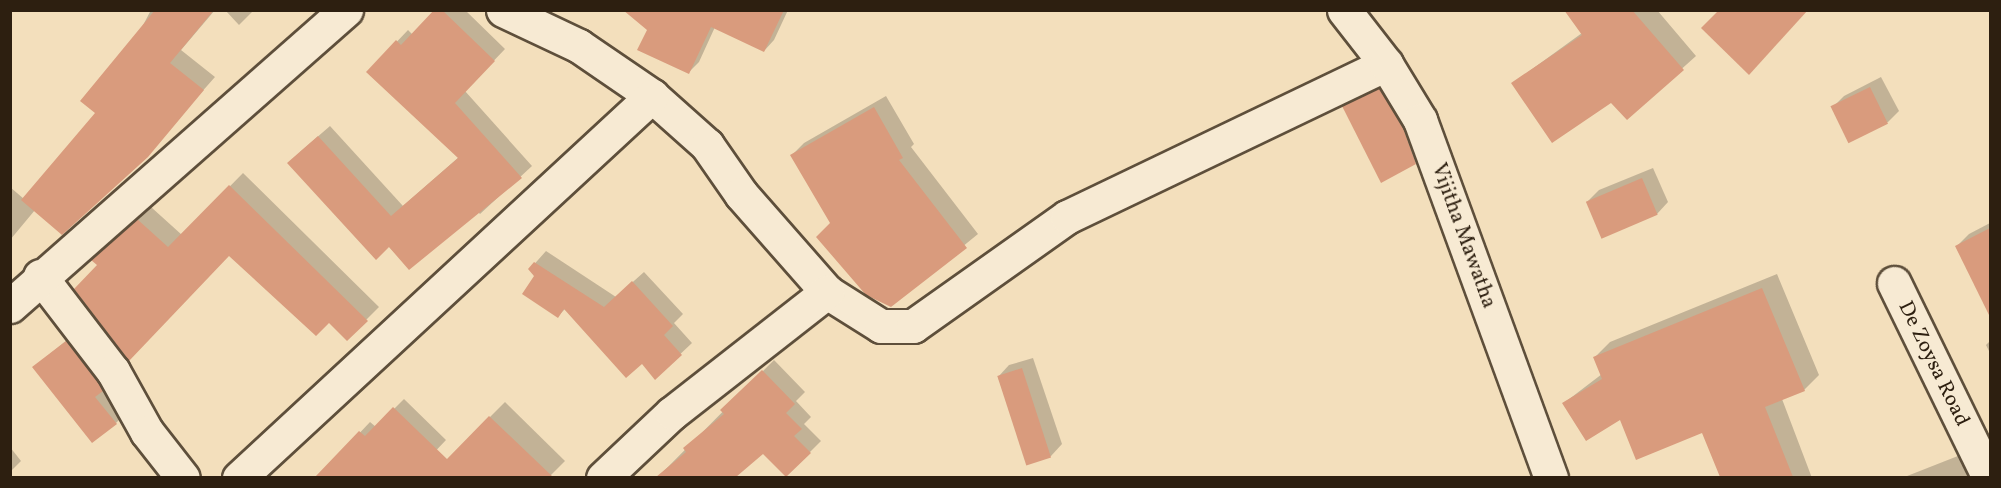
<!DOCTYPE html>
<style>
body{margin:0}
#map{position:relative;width:2001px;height:488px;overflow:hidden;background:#f3dfbc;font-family:Vollkorn,serif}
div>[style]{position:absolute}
.shadow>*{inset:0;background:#0003}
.building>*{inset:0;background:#d99b7d;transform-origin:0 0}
.roads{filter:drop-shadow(2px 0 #5e4f3b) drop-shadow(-2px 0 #5e4f3b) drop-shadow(0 2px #5e4f3b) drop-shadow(0 -2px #5e4f3b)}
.street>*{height:33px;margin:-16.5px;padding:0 16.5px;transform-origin:16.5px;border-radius:16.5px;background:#f7ead3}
span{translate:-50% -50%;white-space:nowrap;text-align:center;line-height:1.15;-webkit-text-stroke:4.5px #f7ead3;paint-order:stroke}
.street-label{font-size:21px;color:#2d1f10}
.frame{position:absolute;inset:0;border:12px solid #2d1f10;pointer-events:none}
</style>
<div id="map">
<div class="shadow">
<div style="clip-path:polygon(151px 10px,215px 10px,181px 50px,215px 77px,137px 165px,35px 210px,10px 240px,10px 187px,24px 199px,97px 113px)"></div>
<div style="clip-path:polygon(225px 10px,254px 10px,239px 25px)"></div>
<div style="clip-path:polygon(436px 10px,465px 10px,505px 49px,465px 91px,532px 166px,480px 214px,476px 210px,409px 268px,300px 152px,330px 126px,403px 206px,459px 157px,368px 72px,408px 30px,413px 35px)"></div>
<div style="clip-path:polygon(753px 10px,788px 10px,774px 40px,764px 51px,715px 27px,699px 62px,689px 72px,648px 29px)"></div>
<div style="clip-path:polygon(1566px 10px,1657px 10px,1696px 56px,1627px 118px,1611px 101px,1513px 83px,1582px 33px)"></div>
<div style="clip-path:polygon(1881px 77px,1899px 111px,1888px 122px,1850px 141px,1833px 107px,1844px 96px)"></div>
<div style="clip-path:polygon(1390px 78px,1427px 152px,1415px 163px,1344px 107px,1355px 96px)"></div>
<div style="clip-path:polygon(886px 96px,914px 144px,911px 147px,978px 234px,891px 305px,832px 223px,792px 155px,804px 143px)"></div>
<div style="clip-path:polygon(1653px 168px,1668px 202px,1657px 214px,1588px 201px,1599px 190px)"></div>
<div style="clip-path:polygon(243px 173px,379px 307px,347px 339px,329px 321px,229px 254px,99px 264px,106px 247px,151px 207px,182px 235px)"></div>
<div style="clip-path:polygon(1990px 223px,1990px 313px,1956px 247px,1969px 234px)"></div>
<div style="clip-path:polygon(546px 251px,616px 297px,644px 272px,683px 314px,674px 323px,692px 343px,656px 377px,642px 362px,566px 308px,558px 316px,530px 269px)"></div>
<div style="clip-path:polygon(1777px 274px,1819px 375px,1804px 390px,1782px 399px,1812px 478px,1721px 478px,1703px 431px,1621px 418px,1564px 403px,1602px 374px,1595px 357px,1610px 342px)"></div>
<div style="clip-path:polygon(78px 331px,127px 412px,116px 423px,34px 367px)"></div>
<div style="clip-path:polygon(1990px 341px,1990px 353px,1986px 345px)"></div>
<div style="clip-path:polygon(1033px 358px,1062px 444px,1051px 456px,1028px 463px,998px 377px,1009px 365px)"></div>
<div style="clip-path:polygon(774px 360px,805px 392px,796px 401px,811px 417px,804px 424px,821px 441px,786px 476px,763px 452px,733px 478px,657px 478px)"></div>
<div style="clip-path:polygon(404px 399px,446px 440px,410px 478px,317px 478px,370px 422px,376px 427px)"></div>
<div style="clip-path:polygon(505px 402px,565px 461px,548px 478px,453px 478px,441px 466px)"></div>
<div style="clip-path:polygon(10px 447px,21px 461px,10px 472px)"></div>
<div style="clip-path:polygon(1963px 454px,1972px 478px,1902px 478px)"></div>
</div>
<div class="building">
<div style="clip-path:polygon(155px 10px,214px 10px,170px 63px,204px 90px,148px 157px,62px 235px,21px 200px,95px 113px,80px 101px)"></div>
<div style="clip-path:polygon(434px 10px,442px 10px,495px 61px,455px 103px,522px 178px,409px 270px,389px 247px,376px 260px,287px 163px,318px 136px,391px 216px,458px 158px,366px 72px,396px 40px,401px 45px)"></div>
<div style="clip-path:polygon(623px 10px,784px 10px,764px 52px,711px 27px,689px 74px,637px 50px,647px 30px)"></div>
<div style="clip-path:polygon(1564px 10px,1632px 10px,1684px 70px,1627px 120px,1611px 103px,1552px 143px,1511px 83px,1582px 35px)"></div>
<div style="clip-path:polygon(1719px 10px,1808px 10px,1749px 75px,1701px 28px)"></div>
<div style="left:1870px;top:87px;width:41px;height:44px;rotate:64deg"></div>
<div style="clip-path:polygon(1379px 88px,1403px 128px,1416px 164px,1381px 183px,1342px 106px)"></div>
<div style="clip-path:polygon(874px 107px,903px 158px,899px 160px,967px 248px,891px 307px,866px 295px,816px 237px,830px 223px,790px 155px)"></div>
<div style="left:1642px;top:178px;width:40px;height:61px;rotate:67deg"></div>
<div style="clip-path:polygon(229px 185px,368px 321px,347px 341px,329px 323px,316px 336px,229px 256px,129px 361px,74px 289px,97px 265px,91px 260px,137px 219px,168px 247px)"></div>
<div style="clip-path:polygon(1990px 228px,1990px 317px,1955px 246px)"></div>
<div style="clip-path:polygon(534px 262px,604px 307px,632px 281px,673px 326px,664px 335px,682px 355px,655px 380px,642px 364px,626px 378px,564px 309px,558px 318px,522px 294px,534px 276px,528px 269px)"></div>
<div style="clip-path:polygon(1762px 288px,1805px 391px,1765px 407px,1793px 477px,1720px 477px,1702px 433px,1636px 460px,1620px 420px,1586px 441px,1562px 403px,1602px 379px,1593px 357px)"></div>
<div style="clip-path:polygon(66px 341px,97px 381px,103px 391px,95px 397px,117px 424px,92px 443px,32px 367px)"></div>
<div style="left:1022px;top:368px;width:94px;height:26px;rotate:72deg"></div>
<div style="clip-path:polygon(762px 370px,795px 404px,786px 413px,802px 429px,794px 436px,811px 453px,786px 477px,763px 454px,736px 477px,656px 477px,686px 452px,683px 448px,724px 414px,720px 410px)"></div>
<div style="clip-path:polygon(393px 407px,447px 459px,489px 416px,553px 477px,315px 477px,359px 431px,365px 436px)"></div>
</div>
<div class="roads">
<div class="street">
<div style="left:503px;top:10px;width:84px;rotate:25.3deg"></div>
<div style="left:579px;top:46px;width:88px;rotate:34.4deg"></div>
<div style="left:652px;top:96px;width:74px;rotate:41.7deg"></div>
<div style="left:707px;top:145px;width:60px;rotate:55.2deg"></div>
<div style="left:741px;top:194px;width:130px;rotate:48.7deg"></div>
<div style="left:827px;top:292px;width:64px;rotate:32.2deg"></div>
<div style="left:881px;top:326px;width:32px"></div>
<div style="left:913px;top:326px;width:189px;rotate:-35.3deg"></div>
<div style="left:1067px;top:217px;width:354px;rotate:-25.6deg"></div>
<div style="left:1344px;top:10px;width:68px;rotate:52.1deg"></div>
<div style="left:1386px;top:64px;width:66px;rotate:58.7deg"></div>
<div style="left:1420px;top:120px;width:381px;rotate:69.9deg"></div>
<div style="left:40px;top:276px;width:120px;rotate:52.5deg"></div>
<div style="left:113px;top:371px;width:70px;rotate:60.9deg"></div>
<div style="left:147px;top:432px;width:58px;rotate:52deg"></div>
<div style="left:1894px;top:283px;width:217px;rotate:64deg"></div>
<div style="left:10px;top:306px;width:448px;rotate:-41.4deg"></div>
<div style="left:239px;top:478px;width:563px;rotate:-42.77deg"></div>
<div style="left:603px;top:478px;width:95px;rotate:-43.3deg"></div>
<div style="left:672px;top:413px;width:197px;rotate:-38deg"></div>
</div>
</div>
<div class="street-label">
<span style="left:1463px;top:236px;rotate:70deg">Vijitha Mawatha</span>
<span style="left:1933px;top:364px;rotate:64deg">De Zoysa Road</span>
</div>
<div class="frame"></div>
</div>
